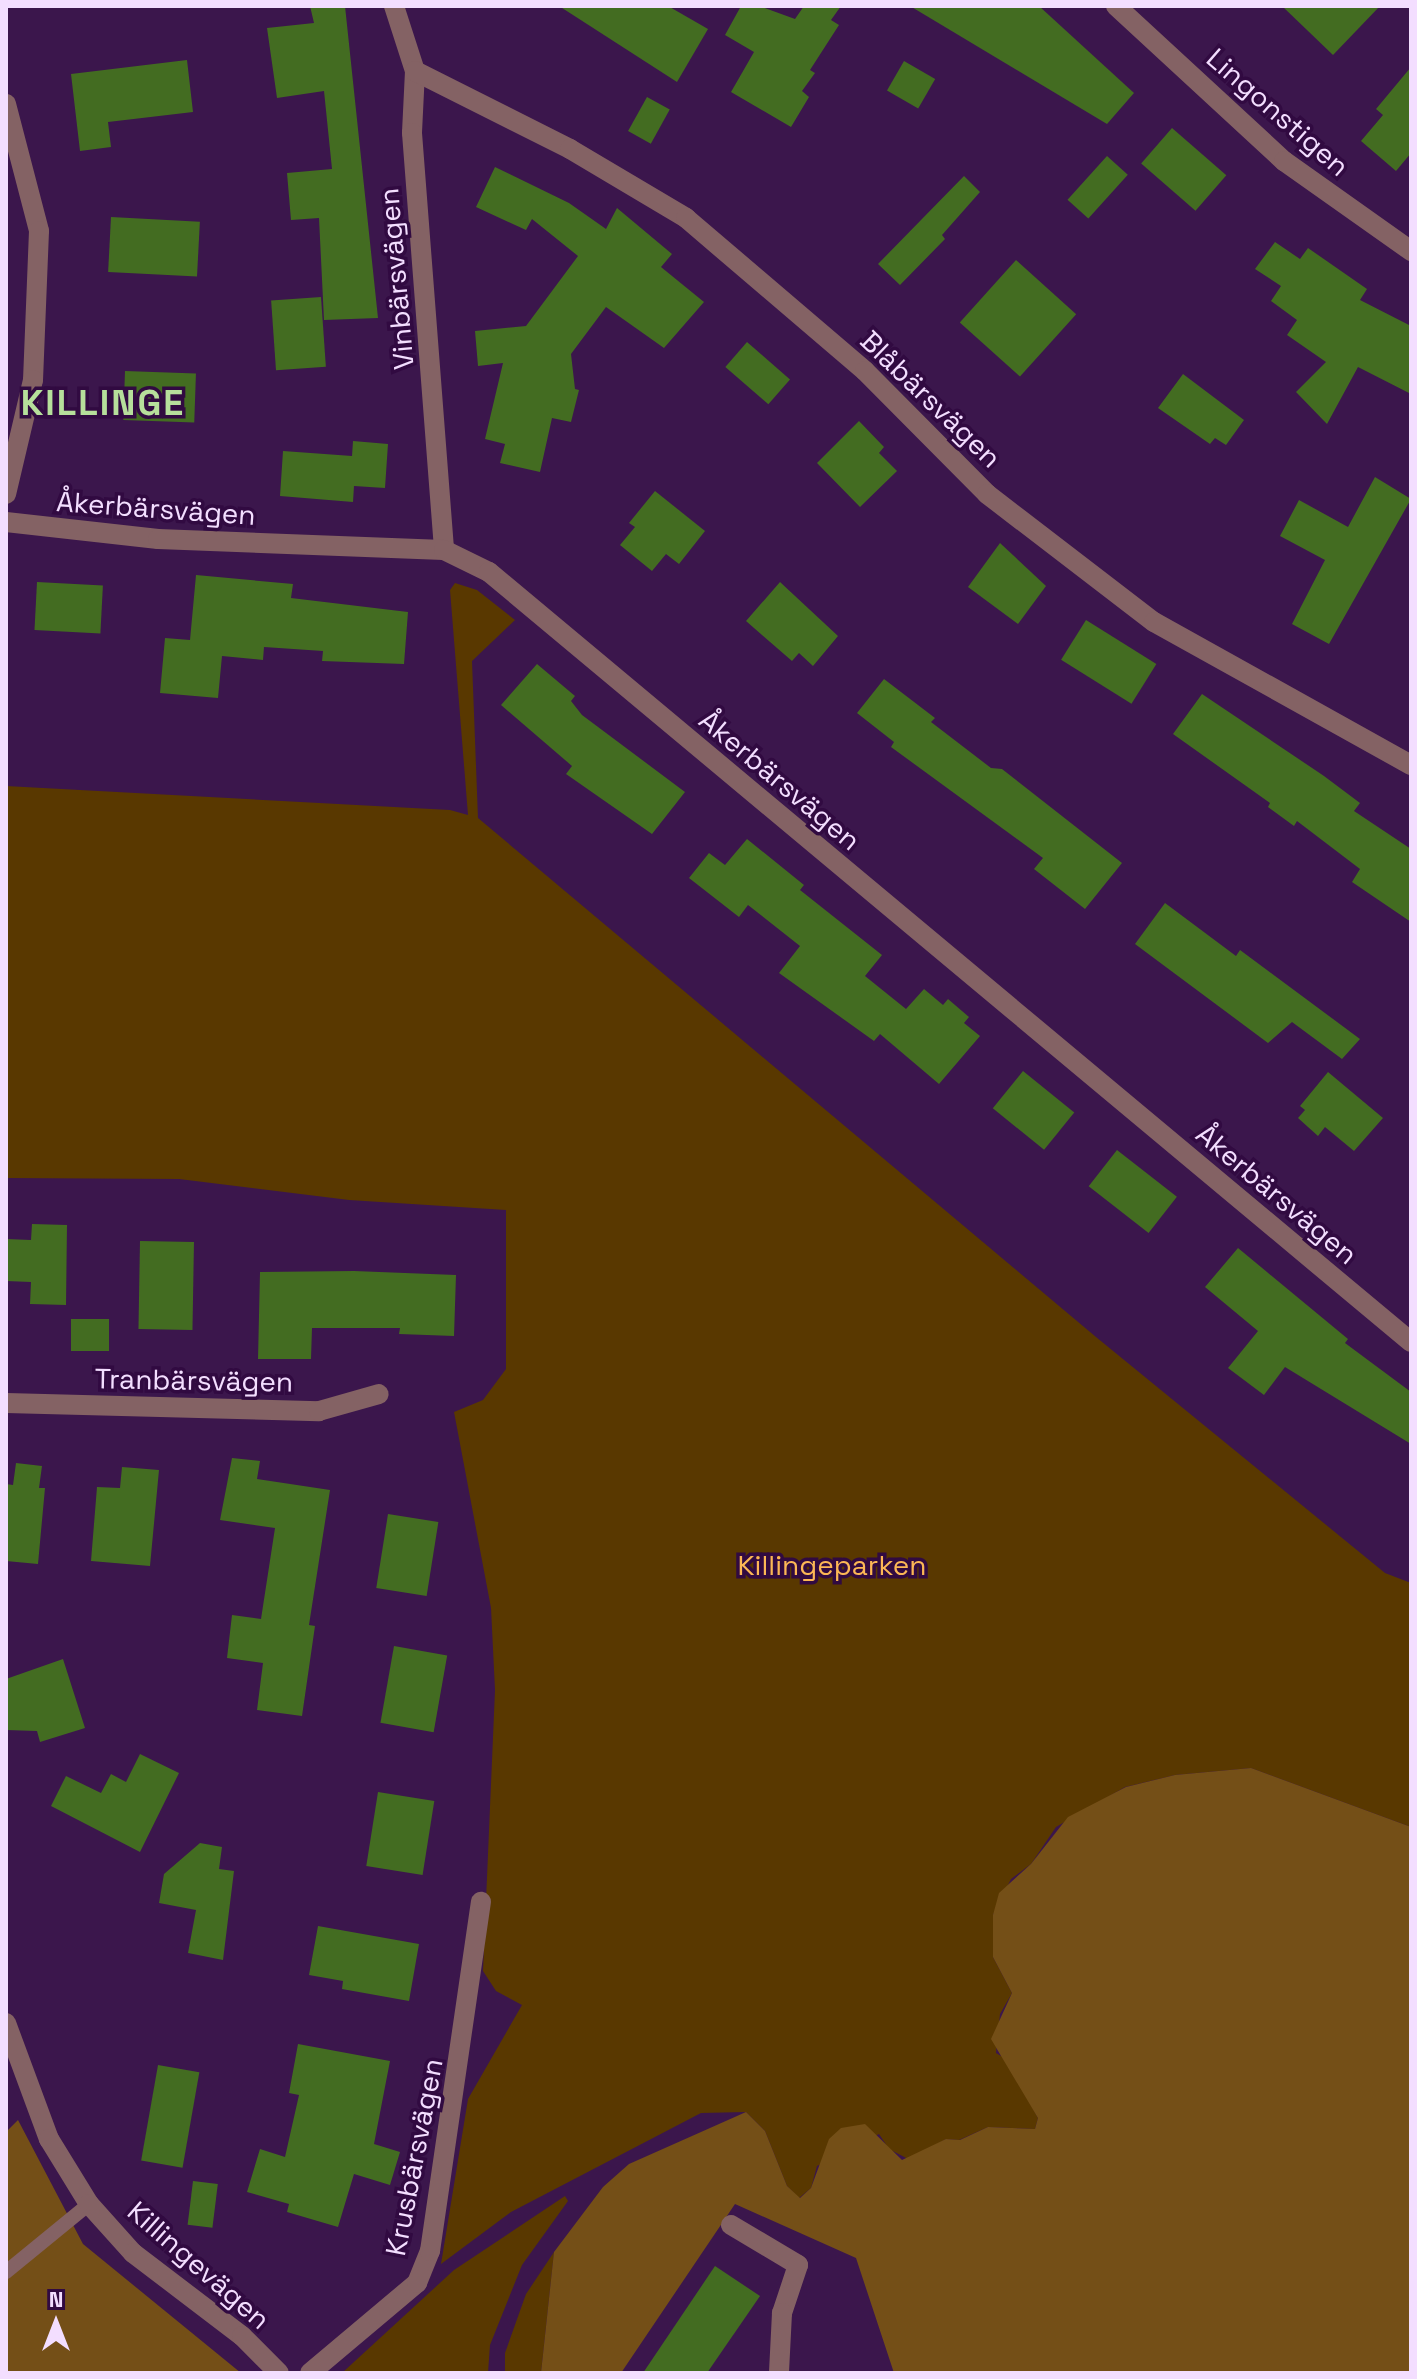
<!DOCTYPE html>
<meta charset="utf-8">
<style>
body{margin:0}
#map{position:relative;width:1417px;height:2379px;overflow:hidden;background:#3b164c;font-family:"Space Grotesk",sans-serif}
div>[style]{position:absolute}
.green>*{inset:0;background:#593800}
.forest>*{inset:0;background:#744f17}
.building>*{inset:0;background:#436c21;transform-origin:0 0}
.service>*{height:14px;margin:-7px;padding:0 7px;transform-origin:7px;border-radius:7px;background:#846264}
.minor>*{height:20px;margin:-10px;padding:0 10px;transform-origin:10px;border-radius:10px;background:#846264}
span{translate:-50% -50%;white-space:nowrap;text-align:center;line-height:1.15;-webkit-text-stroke:7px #310a41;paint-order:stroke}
.street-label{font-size:28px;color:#f3deff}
.park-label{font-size:28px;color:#fcb755}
.district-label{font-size:36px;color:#b6df9b;font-weight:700;letter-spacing:2px}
.frame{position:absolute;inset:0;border:8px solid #f3deff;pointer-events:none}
.north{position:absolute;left:16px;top:2283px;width:80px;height:80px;-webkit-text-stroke:6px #310a41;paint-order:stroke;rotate:0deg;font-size:22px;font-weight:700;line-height:32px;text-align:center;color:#f3deff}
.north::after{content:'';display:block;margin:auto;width:28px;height:36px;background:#f3deff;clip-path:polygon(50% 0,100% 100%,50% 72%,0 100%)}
</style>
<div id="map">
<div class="green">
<div style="clip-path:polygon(455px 583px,477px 590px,515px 620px,472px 661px,478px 818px,1096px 1337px,1385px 1573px,1411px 1583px,1411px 1827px,1251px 1768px,1175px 1775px,1125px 1787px,1056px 1827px,1031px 1864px,1011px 1879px,993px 1915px,993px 1957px,1012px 1993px,1000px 2014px,996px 2053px,1008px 2060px,1038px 2118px,1035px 2129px,988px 2127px,959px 2140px,946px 2139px,910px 2160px,889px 2149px,879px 2134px,817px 2166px,811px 2188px,799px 2198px,787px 2186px,765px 2131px,746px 2112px,701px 2113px,511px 2212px,441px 2264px,468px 2099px,522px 2005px,496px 1991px,483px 1971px,495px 1690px,491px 1608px,454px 1412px,483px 1400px,506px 1369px,506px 1210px,349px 1200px,179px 1179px,6px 1178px,6px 786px,450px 810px,468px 815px,450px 590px)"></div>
<div style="clip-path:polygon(565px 2196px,568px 2201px,522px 2265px,490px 2345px,488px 2373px,342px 2373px,454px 2270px)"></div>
<div style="clip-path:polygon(554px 2252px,541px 2373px,505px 2373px,505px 2353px,526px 2294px)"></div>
</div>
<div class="forest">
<div style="clip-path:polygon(1251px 1768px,1411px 1827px,1411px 2373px,894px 2373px,856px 2258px,735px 2204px,621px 2373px,541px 2373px,554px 2252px,603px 2187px,629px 2164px,746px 2112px,765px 2131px,787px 2186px,800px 2198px,811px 2188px,829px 2139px,841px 2128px,865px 2124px,902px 2160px,946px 2139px,960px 2140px,988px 2127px,1035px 2129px,1038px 2118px,991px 2039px,1012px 1993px,993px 1957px,993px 1915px,999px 1893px,1031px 1864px,1068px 1817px,1126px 1787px,1175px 1775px)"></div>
<div style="clip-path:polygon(18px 2120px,83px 2244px,241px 2373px,6px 2373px,6px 2132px)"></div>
</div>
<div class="building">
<div style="clip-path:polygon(310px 6px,345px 6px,378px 318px,324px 320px,319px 218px,291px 220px,287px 173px,332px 169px,324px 91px,277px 98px,267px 28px,314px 23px)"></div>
<div style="clip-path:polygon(559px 6px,668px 6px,708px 29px,677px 82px)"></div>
<div style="clip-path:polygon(741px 6px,759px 6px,795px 19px,804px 6px,841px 6px,831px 20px,839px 25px,810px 70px,815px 73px,802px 91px,809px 97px,791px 127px,731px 92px,754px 52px,725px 35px)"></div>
<div style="clip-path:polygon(910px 6px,1039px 6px,1134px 93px,1107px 124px)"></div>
<div style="clip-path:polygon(1282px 6px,1380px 6px,1333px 55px)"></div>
<div style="clip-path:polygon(187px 60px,193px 112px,108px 122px,111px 147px,80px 151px,71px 74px)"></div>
<div style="left:904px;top:61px;width:36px;height:34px;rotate:30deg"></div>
<div style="clip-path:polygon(1411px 67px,1411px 153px,1396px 171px,1361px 141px,1383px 115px,1376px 109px)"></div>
<div style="left:647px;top:97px;width:26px;height:39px;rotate:29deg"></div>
<div style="left:1172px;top:128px;width:72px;height:47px;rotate:41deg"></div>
<div style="left:1107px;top:156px;width:28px;height:59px;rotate:42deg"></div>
<div style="clip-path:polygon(495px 167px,569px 203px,606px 229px,617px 208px,672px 254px,661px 267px,704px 302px,664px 348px,606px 307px,571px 354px,575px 389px,579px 390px,571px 422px,552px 418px,540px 472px,500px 463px,505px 444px,485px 439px,503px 363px,478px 366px,475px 331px,526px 326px,578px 256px,532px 219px,526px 230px,476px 207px)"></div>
<div style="clip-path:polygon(964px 176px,980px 192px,942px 235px,945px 239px,900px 285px,878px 264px)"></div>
<div style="left:111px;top:217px;width:89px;height:55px;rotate:3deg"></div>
<div style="clip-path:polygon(1275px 242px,1300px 259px,1308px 248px,1367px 289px,1360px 300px,1411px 326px,1411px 394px,1358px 367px,1327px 424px,1296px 392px,1326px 362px,1287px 335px,1297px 320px,1271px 301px,1281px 286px,1255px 269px)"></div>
<div style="left:1016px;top:260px;width:81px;height:84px;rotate:42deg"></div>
<div style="left:321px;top:297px;width:70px;height:50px;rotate:86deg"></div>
<div style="left:747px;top:342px;width:57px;height:33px;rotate:41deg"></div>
<div style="left:125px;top:371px;width:71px;height:49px;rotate:2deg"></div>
<div style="clip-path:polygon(1183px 374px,1244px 420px,1226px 445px,1215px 438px,1210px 444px,1158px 408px)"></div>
<div style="clip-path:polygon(859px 421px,884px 447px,879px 453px,897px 471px,860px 507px,817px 463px)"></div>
<div style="clip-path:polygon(353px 441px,388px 444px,385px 488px,354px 486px,353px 502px,280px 496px,283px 451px,352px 456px)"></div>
<div style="clip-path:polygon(1375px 477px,1411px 499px,1329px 644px,1292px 624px,1325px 560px,1280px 536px,1299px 500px,1348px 527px)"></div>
<div style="clip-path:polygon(655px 491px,705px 531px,679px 564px,666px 554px,652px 571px,620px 545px,635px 527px,629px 523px)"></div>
<div style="clip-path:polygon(1000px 543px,1046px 586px,1018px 624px,968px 587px)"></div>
<div style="clip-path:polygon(196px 575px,293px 584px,291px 598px,408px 612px,404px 664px,322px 661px,323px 651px,264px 647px,263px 660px,222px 656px,218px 698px,160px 693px,165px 638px,190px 640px)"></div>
<div style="left:37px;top:582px;width:66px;height:48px;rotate:3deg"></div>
<div style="clip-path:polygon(780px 582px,838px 636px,813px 666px,799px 653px,792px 661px,746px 621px)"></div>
<div style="left:1086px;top:620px;width:83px;height:47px;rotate:32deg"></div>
<div style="clip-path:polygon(537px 664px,575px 696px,571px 701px,582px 715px,685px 792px,652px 834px,566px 774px,572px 766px,501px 705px)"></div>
<div style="clip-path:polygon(884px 679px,935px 718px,931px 722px,991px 768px,1002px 769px,1122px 863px,1085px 909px,1034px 869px,1043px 858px,891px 747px,894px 742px,857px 713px)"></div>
<div style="clip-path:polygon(1202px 694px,1324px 776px,1360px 803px,1354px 811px,1411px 849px,1411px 922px,1352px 882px,1360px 869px,1297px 821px,1294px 826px,1268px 807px,1270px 803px,1173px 734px)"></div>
<div style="clip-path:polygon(747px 839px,804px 885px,800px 890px,882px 955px,865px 976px,906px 1009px,924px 989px,943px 1005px,948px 999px,969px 1017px,964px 1023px,980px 1036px,939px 1084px,880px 1034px,874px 1041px,779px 973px,800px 946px,748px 905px,739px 917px,689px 878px,709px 853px,725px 865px)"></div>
<div style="clip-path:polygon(1165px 903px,1236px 956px,1240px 950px,1360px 1039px,1342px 1059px,1292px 1022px,1268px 1043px,1135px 944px)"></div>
<div style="left:1023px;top:1071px;width:66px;height:48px;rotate:39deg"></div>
<div style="clip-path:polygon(1328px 1072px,1383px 1118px,1354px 1151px,1325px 1127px,1318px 1136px,1298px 1118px,1305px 1110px,1300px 1106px)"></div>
<div style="left:1117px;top:1150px;width:76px;height:46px;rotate:38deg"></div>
<div style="clip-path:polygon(32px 1224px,67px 1225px,66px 1305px,30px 1304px,31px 1282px,6px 1281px,6px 1239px,31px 1240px)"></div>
<div style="left:140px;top:1241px;width:54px;height:88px;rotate:1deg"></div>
<div style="clip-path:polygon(1238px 1248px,1348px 1339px,1345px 1343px,1411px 1392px,1411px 1444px,1285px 1367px,1264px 1395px,1228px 1368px,1258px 1331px,1205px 1287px)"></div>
<div style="clip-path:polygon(354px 1271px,456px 1275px,454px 1336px,399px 1334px,400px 1328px,312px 1328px,311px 1359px,258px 1359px,260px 1272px)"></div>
<div style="left:71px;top:1319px;width:38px;height:32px"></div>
<div style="clip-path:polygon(232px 1458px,260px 1461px,257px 1479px,330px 1490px,309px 1625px,315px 1626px,302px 1716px,257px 1710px,263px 1663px,227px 1658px,232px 1615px,261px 1619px,275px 1528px,220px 1520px)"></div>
<div style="clip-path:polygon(16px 1463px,42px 1466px,39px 1488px,45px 1488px,38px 1564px,6px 1561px,6px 1484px,13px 1485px)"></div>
<div style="clip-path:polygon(122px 1467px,159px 1470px,150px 1566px,91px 1561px,97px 1487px,120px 1488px)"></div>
<div style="left:388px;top:1514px;width:51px;height:75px;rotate:9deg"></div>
<div style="left:394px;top:1646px;width:54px;height:78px;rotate:10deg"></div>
<div style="clip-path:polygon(63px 1659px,85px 1728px,40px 1742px,37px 1731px,6px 1730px,6px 1679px)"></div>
<div style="clip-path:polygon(140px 1754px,179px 1773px,140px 1852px,51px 1806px,66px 1776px,101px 1793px,111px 1774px,126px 1782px)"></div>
<div style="left:378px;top:1792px;width:57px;height:75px;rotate:9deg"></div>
<div style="clip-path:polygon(200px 1843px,222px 1847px,219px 1869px,234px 1871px,223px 1960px,188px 1953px,196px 1910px,159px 1903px,164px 1874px)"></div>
<div style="clip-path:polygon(318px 1926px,419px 1944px,409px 2001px,342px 1989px,343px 1981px,309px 1975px)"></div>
<div style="clip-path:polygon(298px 2044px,390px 2061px,374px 2144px,400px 2152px,390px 2185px,354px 2174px,338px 2227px,287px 2212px,289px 2204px,247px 2192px,260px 2149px,285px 2157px,299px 2095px,289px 2093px)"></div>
<div style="left:158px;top:2065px;width:42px;height:97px;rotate:10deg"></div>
<div style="left:193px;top:2181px;width:25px;height:44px;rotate:7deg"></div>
<div style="clip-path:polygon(715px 2266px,760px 2296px,707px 2373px,643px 2373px)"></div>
</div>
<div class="service">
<div style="left:6px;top:2272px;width:107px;rotate:-39.3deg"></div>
</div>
<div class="minor">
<div style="left:394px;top:6px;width:68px;rotate:72.1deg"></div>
<div style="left:415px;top:71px;width:62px;rotate:92.8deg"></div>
<div style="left:412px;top:133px;width:418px;rotate:85.6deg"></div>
<div style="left:1116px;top:6px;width:229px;rotate:42.7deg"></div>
<div style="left:1284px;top:161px;width:156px;rotate:35.3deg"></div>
<div style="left:415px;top:71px;width:174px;rotate:26.7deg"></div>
<div style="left:570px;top:149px;width:135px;rotate:30.7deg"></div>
<div style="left:686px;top:218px;width:235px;rotate:40.5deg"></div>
<div style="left:865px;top:371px;width:173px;rotate:45.2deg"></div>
<div style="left:987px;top:494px;width:210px;rotate:37.5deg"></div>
<div style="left:1154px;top:622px;width:294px;rotate:29.1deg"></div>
<div style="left:6px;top:104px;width:131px;rotate:75.4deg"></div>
<div style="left:39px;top:231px;width:149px;rotate:92.3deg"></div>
<div style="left:33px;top:380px;width:117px;rotate:103.3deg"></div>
<div style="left:6px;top:522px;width:153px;rotate:6.4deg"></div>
<div style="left:158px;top:539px;width:286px;rotate:2.2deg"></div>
<div style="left:444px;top:550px;width:50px;rotate:26.1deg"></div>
<div style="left:489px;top:572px;width:1201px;rotate:39.87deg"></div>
<div style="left:6px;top:1403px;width:313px;rotate:1.5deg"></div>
<div style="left:319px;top:1411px;width:62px;rotate:-15.8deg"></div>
<div style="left:6px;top:2023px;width:124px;rotate:69.7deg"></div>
<div style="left:49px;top:2139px;width:76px;rotate:58.4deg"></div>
<div style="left:89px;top:2204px;width:66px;rotate:48.1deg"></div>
<div style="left:133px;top:2253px;width:137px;rotate:37.3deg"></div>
<div style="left:242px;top:2336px;width:52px;rotate:45deg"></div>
<div style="left:731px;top:2225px;width:78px;rotate:30.8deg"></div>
<div style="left:798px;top:2265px;width:51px;rotate:108.4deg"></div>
<div style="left:782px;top:2313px;width:60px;rotate:92.9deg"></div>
<div style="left:310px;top:2373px;width:140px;rotate:-40.1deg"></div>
<div style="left:417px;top:2283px;width:35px;rotate:-68deg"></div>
<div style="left:430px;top:2251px;width:353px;rotate:-81.7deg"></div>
</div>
<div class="street-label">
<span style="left:1278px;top:112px;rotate:41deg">Lingonstigen</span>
<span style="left:396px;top:279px;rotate:-95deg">Vinbärsvägen</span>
<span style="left:931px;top:399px;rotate:44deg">Blåbärsvägen</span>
<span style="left:156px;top:508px;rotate:4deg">Åkerbärsvägen</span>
<span style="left:780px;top:780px;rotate:40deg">Åkerbärsvägen</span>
<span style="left:1277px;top:1194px;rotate:40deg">Åkerbärsvägen</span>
<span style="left:194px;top:1380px;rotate:1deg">Tranbärsvägen</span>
<span style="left:414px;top:2157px;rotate:-79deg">Krusbärsvägen</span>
<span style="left:199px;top:2265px;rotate:41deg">Killingevägen</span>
</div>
<div class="park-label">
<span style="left:832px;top:1565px">Killingeparken</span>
</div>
<div class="district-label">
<span style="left:103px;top:404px">KILLINGE</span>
</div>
<div class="frame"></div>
<div class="north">N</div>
</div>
